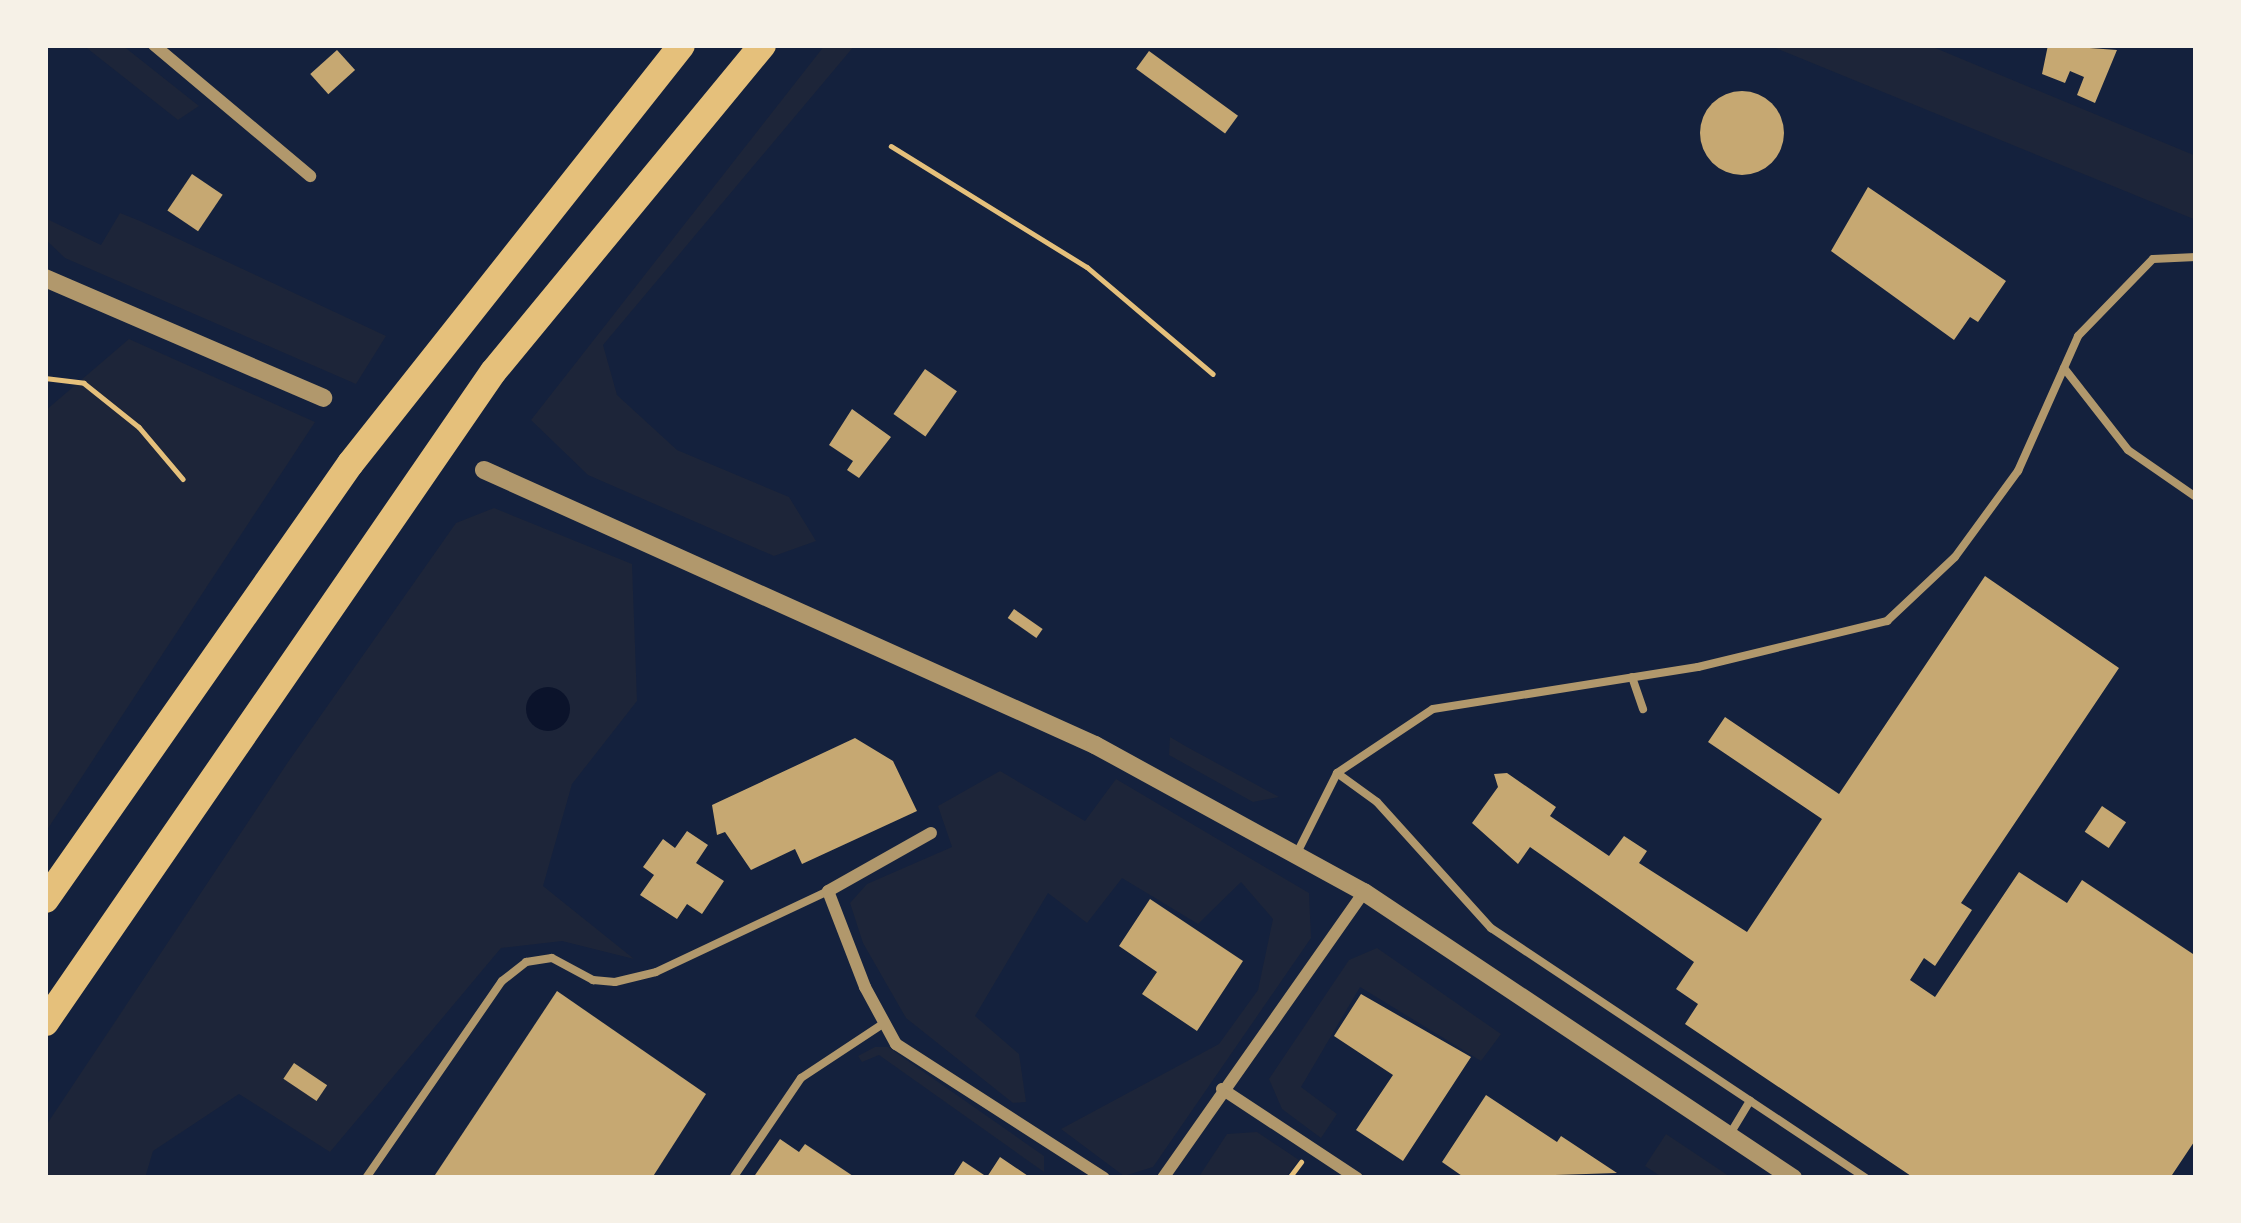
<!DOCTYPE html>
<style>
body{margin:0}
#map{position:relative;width:2241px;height:1223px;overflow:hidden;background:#14213d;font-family:Inter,sans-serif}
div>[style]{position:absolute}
.green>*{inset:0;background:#1d2539}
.water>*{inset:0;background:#0b132b}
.round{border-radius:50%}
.building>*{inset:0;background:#c6a872;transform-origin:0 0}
.path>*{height:4.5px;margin:-2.25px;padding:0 2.25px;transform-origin:2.25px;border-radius:2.25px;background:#e5c07b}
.service>*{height:8px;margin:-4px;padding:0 4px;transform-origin:4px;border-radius:4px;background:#b1986c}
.minor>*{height:12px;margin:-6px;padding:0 6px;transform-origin:6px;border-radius:6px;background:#b1986c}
.tertiary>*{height:18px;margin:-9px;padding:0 9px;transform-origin:9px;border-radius:9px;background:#b1986c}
.motorway>*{height:27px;margin:-13.5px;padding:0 13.5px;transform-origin:13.5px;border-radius:13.5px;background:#e5c07b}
span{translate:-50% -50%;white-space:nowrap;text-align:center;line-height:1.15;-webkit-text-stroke:10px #f6f1e7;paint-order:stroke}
.frame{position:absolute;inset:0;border:48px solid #f6f1e7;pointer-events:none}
</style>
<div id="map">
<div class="green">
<div style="clip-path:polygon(83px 45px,122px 45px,199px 106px,178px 120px)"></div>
<div style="clip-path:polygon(825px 45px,855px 45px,603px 345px,617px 395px,677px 450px,789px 497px,816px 541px,774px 556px,588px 475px,531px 420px)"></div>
<div style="clip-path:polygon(1768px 45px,1928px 45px,2196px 156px,2196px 220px)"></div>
<div style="clip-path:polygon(120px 213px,140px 221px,386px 336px,356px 384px,65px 258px,45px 239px,45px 218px,101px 245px)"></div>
<div style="clip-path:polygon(129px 339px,315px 422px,45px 833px,45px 411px)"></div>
<div style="clip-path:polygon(494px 508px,632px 564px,637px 701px,572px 784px,543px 886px,634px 959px,562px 941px,501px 948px,330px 1152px,239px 1094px,153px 1151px,145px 1178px,45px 1178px,45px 1127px,288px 762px,456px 523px)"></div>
<div style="clip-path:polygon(1170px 737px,1187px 747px,1279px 797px,1253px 802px,1169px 755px)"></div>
<div style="clip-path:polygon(1000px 771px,1085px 821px,1116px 779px,1309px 893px,1311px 938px,1153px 1167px,1124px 1176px,1061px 1129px,1219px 1044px,1258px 990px,1273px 919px,1241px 882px,1198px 924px,1122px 878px,1087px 923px,1048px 893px,975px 1016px,1019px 1054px,1026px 1102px,1013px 1103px,906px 1018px,863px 943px,850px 903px,867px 884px,952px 847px,938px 806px)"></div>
<div style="clip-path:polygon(1377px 948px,1501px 1034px,1481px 1061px,1360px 987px,1301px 1087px,1337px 1114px,1321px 1138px,1282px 1109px,1269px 1079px,1349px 960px)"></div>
<div style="clip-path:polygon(875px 1047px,888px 1047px,1044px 1156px,1044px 1172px,879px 1055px,862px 1062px,858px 1056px)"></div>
<div style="clip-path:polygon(1257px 1132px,1299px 1160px,1285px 1178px,1198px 1178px,1227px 1134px)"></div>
<div style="clip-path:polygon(1666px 1134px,1732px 1178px,1663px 1178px,1645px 1166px)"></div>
</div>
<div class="water">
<div class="round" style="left:526px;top:687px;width:44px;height:44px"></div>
</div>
<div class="building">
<div style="clip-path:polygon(2048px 45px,2117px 50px,2095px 103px,2077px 95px,2084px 77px,2070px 71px,2065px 83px,2042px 74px)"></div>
<div style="left:337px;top:50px;width:27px;height:36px;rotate:48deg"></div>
<div style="left:1149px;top:51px;width:110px;height:22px;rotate:36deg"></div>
<div class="round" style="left:1700px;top:91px;width:84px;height:84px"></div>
<div style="left:192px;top:174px;width:37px;height:44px;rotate:34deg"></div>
<div style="clip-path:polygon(1868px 187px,2006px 281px,1978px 322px,1970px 317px,1954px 340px,1831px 251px)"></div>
<div style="left:925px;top:369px;width:39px;height:55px;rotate:35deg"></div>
<div style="clip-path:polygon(852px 409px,891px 437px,859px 478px,847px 470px,853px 461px,829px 445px)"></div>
<div style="clip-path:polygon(1985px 576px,2119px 668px,1961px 903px,1972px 910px,1935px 966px,1924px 958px,1910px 980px,1935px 997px,2019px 872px,2067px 903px,2082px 880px,2196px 956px,2196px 1139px,2170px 1178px,1914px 1178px,1685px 1024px,1698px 1004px,1676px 989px,1694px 962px,1530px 847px,1518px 864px,1472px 823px,1498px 787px,1494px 774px,1507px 773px,1556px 807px,1550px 816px,1609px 856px,1624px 836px,1647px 851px,1639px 863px,1747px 932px,1822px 819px,1708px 742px,1725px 717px,1839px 794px)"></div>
<div style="left:1014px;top:609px;width:35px;height:11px;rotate:35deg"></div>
<div style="clip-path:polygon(855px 738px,893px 761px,917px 811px,802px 864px,795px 849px,751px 870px,725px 832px,717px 835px,712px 805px)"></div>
<div style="left:2102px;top:806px;width:29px;height:31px;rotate:34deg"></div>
<div style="clip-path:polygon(687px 831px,708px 845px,696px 863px,724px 881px,702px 914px,687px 904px,677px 919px,640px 895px,654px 875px,643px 867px,663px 839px,675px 848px)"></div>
<div style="clip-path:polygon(1150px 899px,1243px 961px,1197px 1031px,1142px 994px,1157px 972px,1119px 946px)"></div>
<div style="clip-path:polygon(557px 991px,706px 1094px,652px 1178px,433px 1178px)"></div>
<div style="clip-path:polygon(1361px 994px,1471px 1057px,1403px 1161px,1356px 1130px,1393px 1075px,1334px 1036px)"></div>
<div style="left:294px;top:1063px;width:40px;height:19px;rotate:34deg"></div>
<div style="clip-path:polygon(1486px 1095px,1557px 1142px,1561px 1136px,1617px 1173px,1465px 1178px,1442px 1162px)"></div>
<div style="clip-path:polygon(780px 1139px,799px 1152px,805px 1144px,856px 1178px,753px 1178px)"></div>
<div style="clip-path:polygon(1000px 1157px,1031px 1178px,952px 1178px,963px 1161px,987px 1177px)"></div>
</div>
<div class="path">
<div style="left:891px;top:146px;width:230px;rotate:31.7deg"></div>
<div style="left:1087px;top:267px;width:165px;rotate:40.3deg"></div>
<div style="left:45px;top:378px;width:39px;rotate:7deg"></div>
<div style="left:84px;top:383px;width:70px;rotate:38.7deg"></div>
<div style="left:139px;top:427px;width:68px;rotate:49.8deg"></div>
<div style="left:1289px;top:1178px;width:20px;rotate:-53deg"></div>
</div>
<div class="service">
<div style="left:2064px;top:368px;width:104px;rotate:52deg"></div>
<div style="left:2128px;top:450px;width:83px;rotate:34.7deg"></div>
<div style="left:1632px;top:677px;width:34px;rotate:71deg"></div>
<div style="left:1337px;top:773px;width:49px;rotate:35.9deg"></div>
<div style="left:1377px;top:802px;width:170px;rotate:47.9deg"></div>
<div style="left:1491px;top:928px;width:451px;rotate:33.7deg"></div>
<div style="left:1297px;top:853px;width:89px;rotate:-63.4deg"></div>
<div style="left:1337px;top:773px;width:115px;rotate:-33.7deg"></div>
<div style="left:1433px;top:709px;width:268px;rotate:-9deg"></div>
<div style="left:1698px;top:667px;width:195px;rotate:-13.7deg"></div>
<div style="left:1887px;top:621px;width:93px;rotate:-43.3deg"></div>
<div style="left:1955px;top:557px;width:107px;rotate:-53.8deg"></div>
<div style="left:2018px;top:471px;width:148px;rotate:-66deg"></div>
<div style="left:2078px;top:336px;width:107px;rotate:-45.8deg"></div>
<div style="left:2153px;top:259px;width:43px;rotate:-2.7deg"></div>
<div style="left:1730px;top:1134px;width:39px;rotate:-59deg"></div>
<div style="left:366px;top:1178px;width:239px;rotate:-55.4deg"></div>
<div style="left:502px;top:981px;width:31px;rotate:-38deg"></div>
<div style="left:526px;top:962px;width:26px;rotate:-9deg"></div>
<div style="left:552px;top:958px;width:47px;rotate:28.2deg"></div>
<div style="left:593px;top:980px;width:22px;rotate:5deg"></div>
<div style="left:615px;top:982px;width:42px;rotate:-13.7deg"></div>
<div style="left:656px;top:972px;width:190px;rotate:-25.2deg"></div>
<div style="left:733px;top:1178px;width:121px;rotate:-55.8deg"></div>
<div style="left:801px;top:1078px;width:100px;rotate:-33.5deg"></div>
</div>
<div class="minor">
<div style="left:154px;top:45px;width:204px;rotate:40deg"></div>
<div style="left:931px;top:833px;width:118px;rotate:150.6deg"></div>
<div style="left:828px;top:891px;width:103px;rotate:68.9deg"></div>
<div style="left:865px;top:987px;width:65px;rotate:61.5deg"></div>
<div style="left:896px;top:1044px;width:247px;rotate:32.8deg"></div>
<div style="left:1222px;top:1089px;width:162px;rotate:33.4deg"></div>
<div style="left:1163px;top:1178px;width:350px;rotate:-54.9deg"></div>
</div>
<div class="tertiary">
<div style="left:45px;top:278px;width:303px;rotate:23.3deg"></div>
<div style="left:484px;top:470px;width:670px;rotate:24.23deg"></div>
<div style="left:1095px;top:745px;width:307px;rotate:28.7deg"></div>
<div style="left:1364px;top:892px;width:516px;rotate:33.69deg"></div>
</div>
<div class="motorway">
<div style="left:45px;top:899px;width:532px;rotate:-55.03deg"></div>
<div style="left:350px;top:463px;width:533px;rotate:-51.63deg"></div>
<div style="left:45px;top:1022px;width:790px;rotate:-55.47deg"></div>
<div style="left:493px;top:371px;width:423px;rotate:-50.5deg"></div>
</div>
<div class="frame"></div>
</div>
